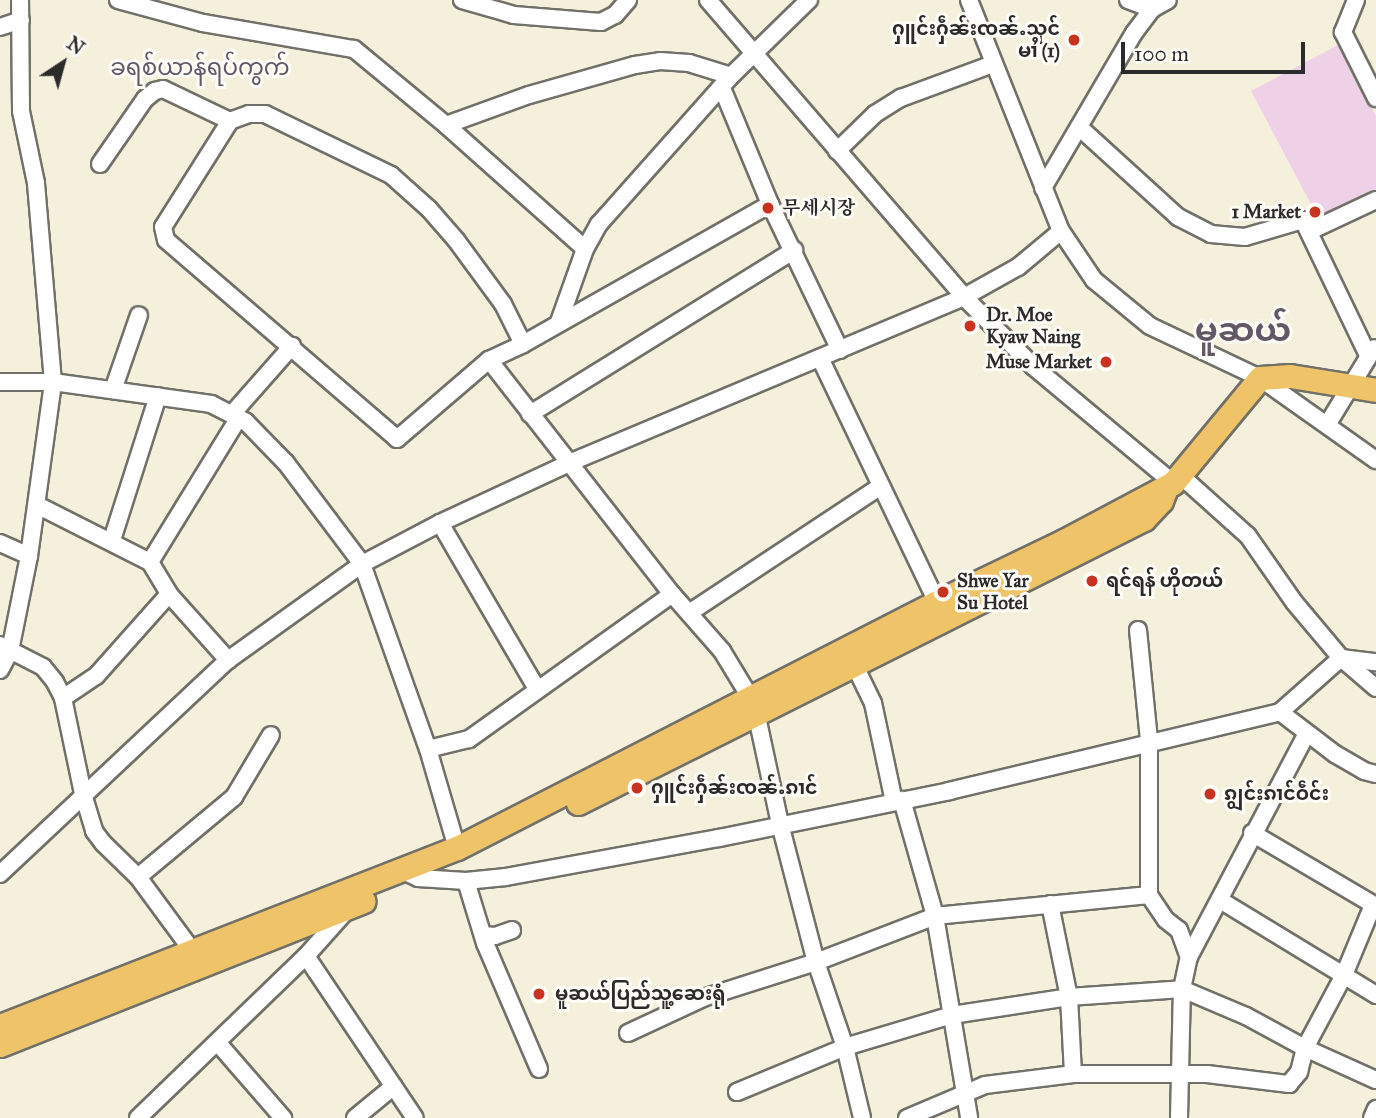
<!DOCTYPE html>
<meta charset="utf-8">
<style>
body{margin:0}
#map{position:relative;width:1376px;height:1118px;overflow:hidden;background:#f4f0dc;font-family:"IM FELL Great Primer","Noto Serif KR","Noto Sans Myanmar",serif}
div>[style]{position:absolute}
.built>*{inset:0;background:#eed0e7}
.roads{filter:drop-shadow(2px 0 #717069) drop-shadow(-2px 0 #717069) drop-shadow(0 2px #717069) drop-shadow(0 -2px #717069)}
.minor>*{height:16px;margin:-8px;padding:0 8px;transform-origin:8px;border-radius:8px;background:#fff}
.highway>*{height:23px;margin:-11.5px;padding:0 11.5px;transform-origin:11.5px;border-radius:11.5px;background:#efc469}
.dots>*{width:19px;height:19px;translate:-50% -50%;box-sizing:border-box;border:4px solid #fdfcf7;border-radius:50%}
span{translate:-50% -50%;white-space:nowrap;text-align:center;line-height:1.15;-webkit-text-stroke:6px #fdfcf7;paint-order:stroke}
.poi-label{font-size:19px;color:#2b2b2b;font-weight:700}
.right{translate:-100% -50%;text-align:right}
.left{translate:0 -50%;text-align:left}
.quarter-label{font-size:23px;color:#635966}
.town-label{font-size:33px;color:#635966;font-weight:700}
.north{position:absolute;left:28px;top:28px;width:70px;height:70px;-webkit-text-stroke:5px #fdfcf7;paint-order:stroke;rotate:36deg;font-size:19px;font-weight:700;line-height:28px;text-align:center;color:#2b2b2b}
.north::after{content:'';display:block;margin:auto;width:24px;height:32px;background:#2b2b2b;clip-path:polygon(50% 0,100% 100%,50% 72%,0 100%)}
.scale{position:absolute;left:1121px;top:42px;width:184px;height:32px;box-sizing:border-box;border:4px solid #2b2b2b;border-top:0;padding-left:9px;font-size:21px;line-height:24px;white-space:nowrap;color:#2b2b2b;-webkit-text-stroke:5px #fdfcf7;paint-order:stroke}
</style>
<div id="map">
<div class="built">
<div style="clip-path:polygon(1338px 45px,1376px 116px,1376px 195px,1321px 223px,1251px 91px)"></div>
</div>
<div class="roads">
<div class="minor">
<div style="left:118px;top:0;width:88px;rotate:15.1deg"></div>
<div style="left:203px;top:23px;width:153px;rotate:9.8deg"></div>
<div style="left:354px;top:49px;width:119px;rotate:39.6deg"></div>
<div style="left:446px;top:125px;width:186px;rotate:41.7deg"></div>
<div style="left:462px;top:0;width:54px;rotate:16.1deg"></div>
<div style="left:514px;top:15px;width:87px;rotate:4.6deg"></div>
<div style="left:601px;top:22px;width:16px;rotate:-27deg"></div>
<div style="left:615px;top:15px;width:20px;rotate:-49deg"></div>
<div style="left:708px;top:0;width:392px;rotate:49.2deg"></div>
<div style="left:964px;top:297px;width:99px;rotate:45deg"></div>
<div style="left:1034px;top:367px;width:181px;rotate:39.8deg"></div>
<div style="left:969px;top:0;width:249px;rotate:68.3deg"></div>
<div style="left:1061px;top:231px;width:59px;rotate:56deg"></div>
<div style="left:1094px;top:280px;width:72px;rotate:39.4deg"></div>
<div style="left:1150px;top:326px;width:122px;rotate:25.3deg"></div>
<div style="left:1260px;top:378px;width:142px;rotate:35.3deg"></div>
<div style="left:1128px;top:0;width:26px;rotate:21deg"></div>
<div style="left:1152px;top:9px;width:18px;rotate:-29deg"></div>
<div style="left:1356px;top:0;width:35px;rotate:112deg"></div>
<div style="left:1343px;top:32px;width:74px;rotate:63.4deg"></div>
<div style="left:0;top:27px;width:22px;rotate:-18deg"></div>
<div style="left:722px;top:88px;width:126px;rotate:67.5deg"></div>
<div style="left:770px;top:204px;width:162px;rotate:64.4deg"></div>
<div style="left:446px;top:125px;width:88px;rotate:-19.9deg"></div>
<div style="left:529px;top:95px;width:110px;rotate:-15.8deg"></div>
<div style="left:635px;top:65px;width:25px;rotate:-9deg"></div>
<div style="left:660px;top:61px;width:29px;rotate:4deg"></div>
<div style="left:689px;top:63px;width:44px;rotate:17.2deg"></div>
<div style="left:1079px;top:127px;width:134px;rotate:42.3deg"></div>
<div style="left:1178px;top:217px;width:37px;rotate:27deg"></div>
<div style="left:1211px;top:234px;width:34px;rotate:5deg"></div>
<div style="left:1245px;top:237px;width:60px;rotate:-16.3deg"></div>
<div style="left:1303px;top:220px;width:150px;rotate:64.3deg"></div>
<div style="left:837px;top:151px;width:53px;rotate:-44.2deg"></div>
<div style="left:875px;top:114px;width:31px;rotate:-32deg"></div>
<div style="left:901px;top:98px;width:98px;rotate:-20.3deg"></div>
<div style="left:100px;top:164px;width:79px;rotate:-55.3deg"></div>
<div style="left:145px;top:99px;width:13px;rotate:-39deg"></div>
<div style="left:155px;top:91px;width:8px;rotate:-14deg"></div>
<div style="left:163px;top:89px;width:74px;rotate:25.5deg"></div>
<div style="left:1043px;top:188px;width:180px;rotate:-59.6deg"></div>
<div style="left:1134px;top:33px;width:30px;rotate:-53deg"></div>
<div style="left:1310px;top:231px;width:73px;rotate:-25.2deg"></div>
<div style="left:559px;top:322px;width:77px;rotate:-70.4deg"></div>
<div style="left:585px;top:249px;width:29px;rotate:-61deg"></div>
<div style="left:599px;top:224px;width:198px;rotate:-48.3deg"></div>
<div style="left:731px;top:76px;width:109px;rotate:-44.3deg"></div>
<div style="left:523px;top:344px;width:45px;rotate:-116.6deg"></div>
<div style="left:503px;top:304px;width:79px;rotate:-126.3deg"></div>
<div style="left:456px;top:240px;width:41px;rotate:-131.1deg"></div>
<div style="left:429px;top:209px;width:51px;rotate:-138.2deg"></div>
<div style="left:391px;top:175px;width:140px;rotate:-154.2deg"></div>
<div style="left:265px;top:114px;width:16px;rotate:180deg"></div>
<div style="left:249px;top:114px;width:20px;rotate:160deg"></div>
<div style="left:230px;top:121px;width:125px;rotate:122.3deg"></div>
<div style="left:163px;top:227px;width:13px;rotate:77deg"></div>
<div style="left:166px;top:240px;width:305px;rotate:40.7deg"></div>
<div style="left:397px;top:439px;width:121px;rotate:-40.7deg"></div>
<div style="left:489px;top:360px;width:38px;rotate:-25deg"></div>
<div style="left:523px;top:344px;width:284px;rotate:-29.5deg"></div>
<div style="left:820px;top:358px;width:278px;rotate:64.4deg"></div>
<div style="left:489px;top:360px;width:297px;rotate:52deg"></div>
<div style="left:672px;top:594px;width:76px;rotate:48.7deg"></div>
<div style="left:722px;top:651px;width:54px;rotate:58.7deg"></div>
<div style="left:750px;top:697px;width:16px;rotate:68deg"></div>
<div style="left:756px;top:712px;width:115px;rotate:77.9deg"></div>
<div style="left:780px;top:824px;width:143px;rotate:75.4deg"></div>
<div style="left:816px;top:962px;width:90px;rotate:71.2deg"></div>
<div style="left:845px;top:1047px;width:73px;rotate:76.5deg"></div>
<div style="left:0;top:382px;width:53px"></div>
<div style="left:53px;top:382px;width:160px;rotate:7.9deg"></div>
<div style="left:211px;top:404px;width:39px;rotate:27deg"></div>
<div style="left:246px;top:422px;width:57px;rotate:45.7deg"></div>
<div style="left:286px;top:463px;width:126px;rotate:53deg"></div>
<div style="left:362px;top:564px;width:196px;rotate:70.4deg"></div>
<div style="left:428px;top:749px;width:103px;rotate:73.7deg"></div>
<div style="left:113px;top:390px;width:79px;rotate:-70.9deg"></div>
<div style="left:232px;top:414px;width:91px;rotate:-48.6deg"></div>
<div style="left:530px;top:414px;width:311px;rotate:-31.8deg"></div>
<div style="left:1327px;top:425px;width:90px;rotate:-58.6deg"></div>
<div style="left:1180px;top:475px;width:91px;rotate:41.9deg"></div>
<div style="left:1248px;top:536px;width:80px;rotate:55.1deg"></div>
<div style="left:1294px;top:602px;width:73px;rotate:50deg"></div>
<div style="left:1341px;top:658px;width:46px;rotate:40.6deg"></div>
<div style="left:37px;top:505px;width:127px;rotate:26.8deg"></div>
<div style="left:150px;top:562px;width:37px;rotate:59deg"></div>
<div style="left:169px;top:594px;width:89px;rotate:48.2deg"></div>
<div style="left:440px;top:523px;width:192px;rotate:59.7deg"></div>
<div style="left:112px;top:540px;width:151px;rotate:-72.3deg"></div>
<div style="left:0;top:543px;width:32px;rotate:24deg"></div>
<div style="left:150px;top:562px;width:168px;rotate:-58.4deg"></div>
<div style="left:689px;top:613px;width:230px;rotate:-33.5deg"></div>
<div style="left:1138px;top:630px;width:112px;rotate:84.3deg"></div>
<div style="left:1149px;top:741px;width:154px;rotate:90deg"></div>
<div style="left:1149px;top:895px;width:30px;rotate:56deg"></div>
<div style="left:1166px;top:920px;width:16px;rotate:38deg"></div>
<div style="left:1179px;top:930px;width:29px;rotate:70deg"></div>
<div style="left:0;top:645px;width:48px;rotate:27.1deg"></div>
<div style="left:43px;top:667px;width:19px;rotate:51deg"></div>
<div style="left:55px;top:682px;width:18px;rotate:63deg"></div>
<div style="left:63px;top:698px;width:98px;rotate:78.2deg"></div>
<div style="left:83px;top:794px;width:39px;rotate:73deg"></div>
<div style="left:94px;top:831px;width:15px;rotate:53deg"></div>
<div style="left:103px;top:843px;width:49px;rotate:44.2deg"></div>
<div style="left:138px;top:877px;width:89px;rotate:53.6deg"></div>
<div style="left:191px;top:949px;width:11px;rotate:68deg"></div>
<div style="left:854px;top:664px;width:43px;rotate:64deg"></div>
<div style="left:873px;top:703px;width:101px;rotate:78deg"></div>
<div style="left:0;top:670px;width:21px;rotate:-62deg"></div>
<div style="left:10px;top:651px;width:97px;rotate:-78.7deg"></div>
<div style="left:29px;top:556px;width:176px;rotate:-82.1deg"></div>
<div style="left:53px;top:382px;width:200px;rotate:-94.9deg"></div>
<div style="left:36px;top:183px;width:74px;rotate:-101.8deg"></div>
<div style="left:21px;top:111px;width:111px;rotate:-90.5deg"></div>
<div style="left:63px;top:698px;width:40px;rotate:-34deg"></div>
<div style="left:96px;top:676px;width:110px;rotate:-48.3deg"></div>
<div style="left:1280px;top:712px;width:69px;rotate:37.4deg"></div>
<div style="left:1335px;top:754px;width:34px;rotate:30deg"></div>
<div style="left:1364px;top:771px;width:12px;rotate:14deg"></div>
<div style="left:428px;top:749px;width:42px;rotate:-13.7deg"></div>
<div style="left:469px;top:739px;width:249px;rotate:-35.5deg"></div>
<div style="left:902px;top:800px;width:121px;rotate:74.1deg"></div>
<div style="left:935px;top:916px;width:205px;rotate:80.4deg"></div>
<div style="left:1252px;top:833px;width:144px;rotate:30.5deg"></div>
<div style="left:401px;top:870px;width:19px;rotate:25deg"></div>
<div style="left:418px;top:878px;width:48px;rotate:3.6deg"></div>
<div style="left:466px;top:881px;width:40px;rotate:-5.7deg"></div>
<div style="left:506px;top:877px;width:217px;rotate:-10.4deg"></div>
<div style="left:719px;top:838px;width:235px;rotate:-11.5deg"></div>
<div style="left:949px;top:791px;width:340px;rotate:-13.4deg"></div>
<div style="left:1280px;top:712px;width:81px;rotate:-41.5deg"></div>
<div style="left:1341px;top:658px;width:35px;rotate:7deg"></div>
<div style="left:0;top:874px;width:313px;rotate:-43.2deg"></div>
<div style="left:228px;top:660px;width:165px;rotate:-35.6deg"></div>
<div style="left:362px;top:564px;width:88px;rotate:-27.7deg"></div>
<div style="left:440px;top:523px;width:142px;rotate:-24.9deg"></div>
<div style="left:569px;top:463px;width:428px;rotate:-22.8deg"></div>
<div style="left:964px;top:297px;width:62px;rotate:-29.1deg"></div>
<div style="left:1018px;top:267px;width:56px;rotate:-39.9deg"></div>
<div style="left:138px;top:877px;width:125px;rotate:-39.8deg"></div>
<div style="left:234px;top:797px;width:72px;rotate:-59.2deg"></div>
<div style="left:466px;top:881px;width:65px;rotate:73deg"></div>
<div style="left:485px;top:943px;width:137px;rotate:66.8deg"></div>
<div style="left:1220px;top:900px;width:183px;rotate:31.3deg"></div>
<div style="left:1050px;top:904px;width:95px;rotate:78.5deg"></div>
<div style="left:1069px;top:997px;width:77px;rotate:87deg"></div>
<div style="left:483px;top:935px;width:12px;rotate:5deg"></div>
<div style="left:495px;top:936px;width:18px;rotate:-19deg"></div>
<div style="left:306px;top:956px;width:195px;rotate:56.1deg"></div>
<div style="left:628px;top:1033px;width:83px;rotate:-25deg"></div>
<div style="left:703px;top:998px;width:119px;rotate:-17.7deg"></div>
<div style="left:816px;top:962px;width:128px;rotate:-21.1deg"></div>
<div style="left:935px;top:916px;width:215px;rotate:-5.6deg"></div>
<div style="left:217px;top:1042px;width:101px;rotate:49deg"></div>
<div style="left:737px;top:1092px;width:117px;rotate:-22.6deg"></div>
<div style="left:845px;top:1047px;width:112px;rotate:-16.7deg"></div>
<div style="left:952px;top:1015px;width:118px;rotate:-8.7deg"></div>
<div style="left:1069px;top:997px;width:113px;rotate:-4deg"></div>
<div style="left:1182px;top:989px;width:69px;rotate:22.9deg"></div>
<div style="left:1246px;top:1016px;width:67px;rotate:28.5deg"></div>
<div style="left:1305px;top:1048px;width:78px;rotate:24.3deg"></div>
<div style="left:138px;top:1118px;width:233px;rotate:-44deg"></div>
<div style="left:306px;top:956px;width:62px;rotate:-48.3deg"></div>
<div style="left:355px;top:1118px;width:50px;rotate:-39.4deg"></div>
<div style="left:907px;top:1118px;width:85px;rotate:-22.9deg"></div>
<div style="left:985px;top:1085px;width:89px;rotate:-7.1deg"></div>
<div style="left:1073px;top:1074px;width:134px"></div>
<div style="left:1207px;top:1074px;width:83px;rotate:7deg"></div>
<div style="left:1289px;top:1084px;width:16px;rotate:-50deg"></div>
<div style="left:1299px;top:1072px;width:25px;rotate:-76deg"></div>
<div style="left:1305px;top:1048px;width:83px;rotate:-61.9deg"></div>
<div style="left:1344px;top:975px;width:76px;rotate:-67.5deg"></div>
<div style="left:1179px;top:1118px;width:129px;rotate:-88.7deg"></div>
<div style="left:1182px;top:989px;width:33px;rotate:-78deg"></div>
<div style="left:1189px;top:957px;width:251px;rotate:-62.2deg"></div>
<div style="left:1372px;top:1118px;width:10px;rotate:-66deg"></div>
</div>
<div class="highway">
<div style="left:578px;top:803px;width:633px;rotate:-26.65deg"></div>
<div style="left:1144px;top:519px;width:25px;rotate:-47deg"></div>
<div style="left:1161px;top:501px;width:14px;rotate:-69deg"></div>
<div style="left:0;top:1026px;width:490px;rotate:-21.3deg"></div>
<div style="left:457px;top:848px;width:539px;rotate:-27.14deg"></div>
<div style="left:937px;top:602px;width:141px;rotate:-25.7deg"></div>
<div style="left:1064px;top:541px;width:123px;rotate:-28deg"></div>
<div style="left:1173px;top:483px;width:136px;rotate:-50.4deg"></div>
<div style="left:1260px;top:378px;width:30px;rotate:-4deg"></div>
<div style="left:1290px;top:376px;width:87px;rotate:9.2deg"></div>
<div style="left:0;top:1045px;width:391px;rotate:-21.6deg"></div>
</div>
</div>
<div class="dots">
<div style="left:1074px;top:40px;background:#c8321e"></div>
<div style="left:768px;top:208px;background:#c8321e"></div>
<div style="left:1315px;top:212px;background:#c8321e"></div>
<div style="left:970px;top:326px;background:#c8321e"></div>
<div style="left:1106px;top:362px;background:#c8321e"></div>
<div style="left:1092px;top:581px;background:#c8321e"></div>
<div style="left:943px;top:592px;background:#c8321e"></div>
<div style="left:637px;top:788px;background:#c8321e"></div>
<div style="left:1210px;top:794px;background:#c8321e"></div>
<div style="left:539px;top:994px;background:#c8321e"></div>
</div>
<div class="poi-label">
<span class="right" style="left:1060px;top:40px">ႁူင်းႁဵၼ်းၸၼ်ႉသုင်<br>မၢႆ (1)</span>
<span class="left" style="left:782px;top:208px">무세시장</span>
<span class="right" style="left:1301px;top:212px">1 Market</span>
<span class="left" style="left:986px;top:326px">Dr. Moe<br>Kyaw Naing</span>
<span class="right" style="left:1092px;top:362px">Muse Market</span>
<span class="left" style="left:957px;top:592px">Shwe Yar<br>Su Hotel</span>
<span class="left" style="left:1106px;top:581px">ရင်ရန် ဟိုတယ်</span>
<span class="left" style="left:651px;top:788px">ႁူင်းႁဵၼ်းၸၼ်ႉၵၢင်</span>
<span class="left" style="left:1224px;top:794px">ၵျွင်းၵၢင်ဝဵင်း</span>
<span class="left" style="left:555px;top:994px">မူဆယ်ပြည်သူ့ဆေးရုံ</span>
</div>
<div class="quarter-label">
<span style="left:200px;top:67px">ခရစ်ယာန်ရပ်ကွက်</span>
</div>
<div class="town-label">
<span style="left:1243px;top:331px">မူဆယ်</span>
</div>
<div class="north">N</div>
<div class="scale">100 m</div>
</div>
